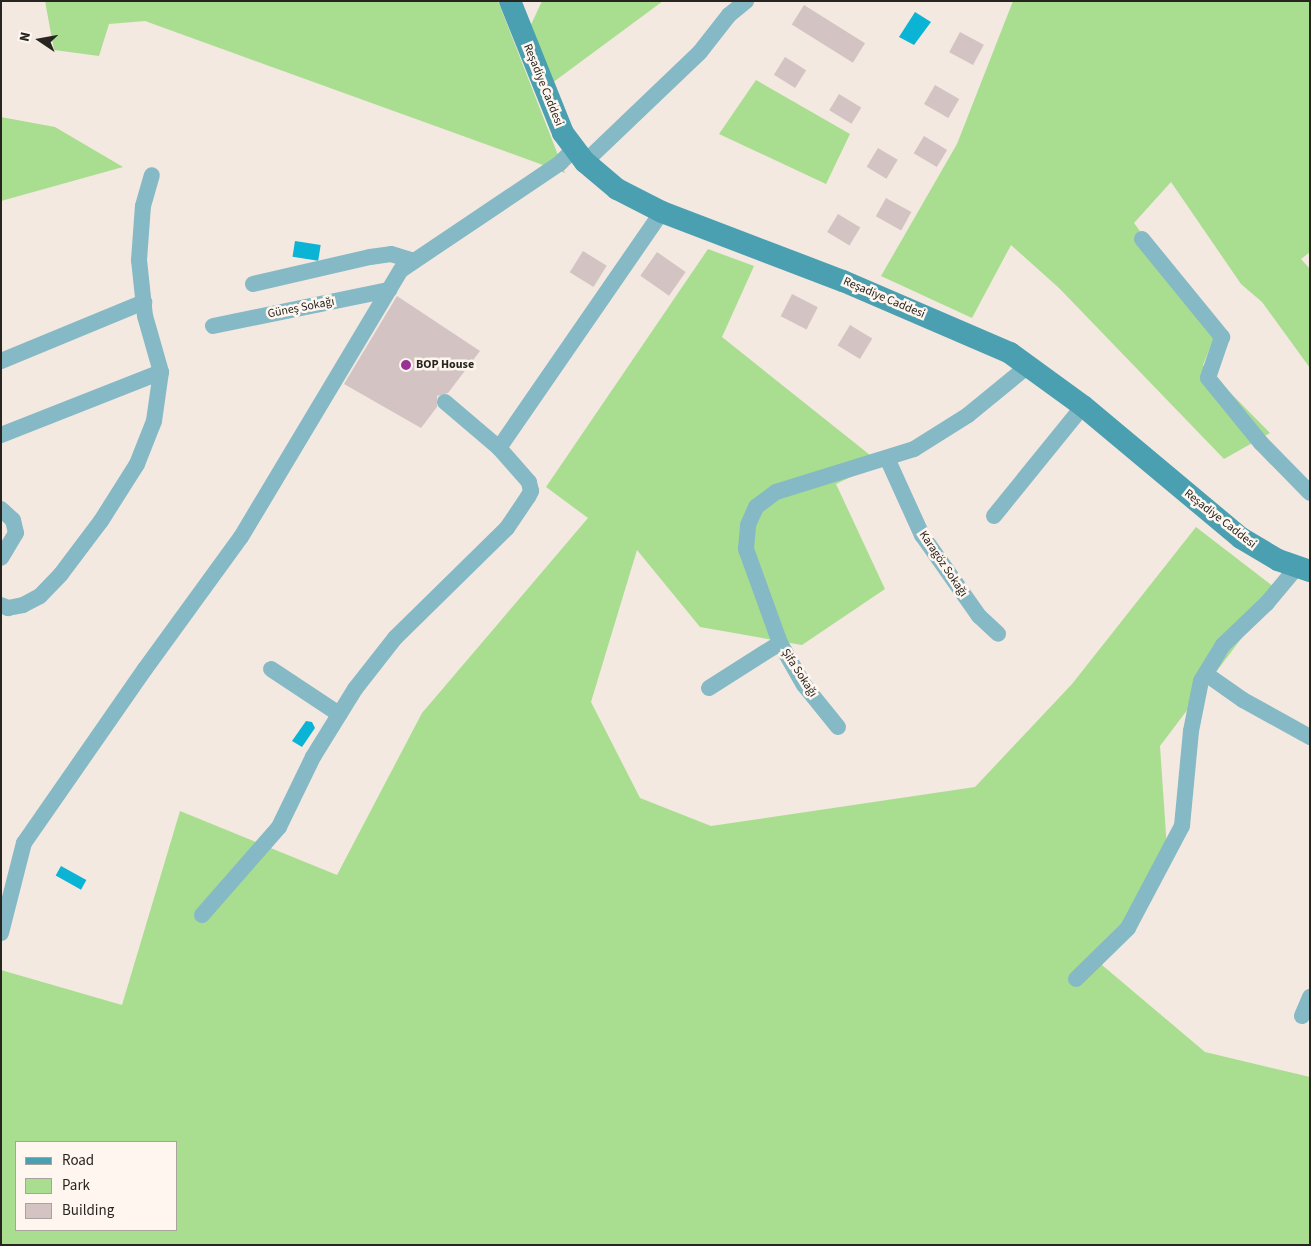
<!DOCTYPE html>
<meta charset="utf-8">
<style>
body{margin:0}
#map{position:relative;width:1311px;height:1246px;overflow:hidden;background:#f3e9e0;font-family:"Source Sans 3",sans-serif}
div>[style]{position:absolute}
.green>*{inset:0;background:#a9de90}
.water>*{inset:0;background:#0bb4d5;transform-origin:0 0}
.building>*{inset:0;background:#d3c4c3;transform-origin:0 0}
.street>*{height:16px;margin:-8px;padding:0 8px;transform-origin:8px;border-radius:8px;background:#85b9c5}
.secondary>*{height:22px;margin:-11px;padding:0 11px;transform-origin:11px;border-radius:11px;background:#4aa0b1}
.dots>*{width:14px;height:14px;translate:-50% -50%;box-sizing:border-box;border:2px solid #fff7ef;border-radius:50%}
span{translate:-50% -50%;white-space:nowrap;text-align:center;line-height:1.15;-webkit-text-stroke:5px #fff7ef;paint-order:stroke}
.street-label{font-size:12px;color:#282521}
.poi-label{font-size:12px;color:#282521;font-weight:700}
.left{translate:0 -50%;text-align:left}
.frame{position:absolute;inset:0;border:2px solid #282521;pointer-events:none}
.legend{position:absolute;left:15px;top:1141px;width:162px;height:90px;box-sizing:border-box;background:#fff7ef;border:1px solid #a9a39d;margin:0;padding:6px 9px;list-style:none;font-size:15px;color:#282521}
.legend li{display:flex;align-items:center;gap:10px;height:25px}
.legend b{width:25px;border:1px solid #a9a39d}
.north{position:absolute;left:15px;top:15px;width:50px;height:50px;-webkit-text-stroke:4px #fff7ef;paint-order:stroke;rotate:282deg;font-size:14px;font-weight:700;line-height:20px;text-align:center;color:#282521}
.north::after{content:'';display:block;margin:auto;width:18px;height:22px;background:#282521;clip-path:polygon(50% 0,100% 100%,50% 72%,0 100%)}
</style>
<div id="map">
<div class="green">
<div style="clip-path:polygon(45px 1px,498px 1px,565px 173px,145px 21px,109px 24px,99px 56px,54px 50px)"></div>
<div style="clip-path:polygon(542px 1px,663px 1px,544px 89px,529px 29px)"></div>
<div style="clip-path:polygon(1013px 1px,1310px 1px,1310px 252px,1301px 259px,1310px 269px,1310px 368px,1262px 302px,1241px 284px,1171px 182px,1134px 223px,1216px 333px,1203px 365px,1270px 433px,1224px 459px,1059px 288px,1011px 245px,972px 318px,881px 276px,957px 144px)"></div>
<div style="clip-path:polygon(756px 80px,850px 134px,826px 184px,719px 134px)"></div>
<div style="clip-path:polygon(1px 117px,55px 127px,123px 167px,1px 201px)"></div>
<div style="clip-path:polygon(evenodd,708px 249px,754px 266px,722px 337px,880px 463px,836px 484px,885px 589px,802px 645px,700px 627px,637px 550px,591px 702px,640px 798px,711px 826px,975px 787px,1072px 684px,1196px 527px,1278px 590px,1160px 746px,1167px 849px,1102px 965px,1205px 1052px,1310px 1077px,1310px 1245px,1px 1245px,1px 970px,122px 1005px,180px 811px,337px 875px,422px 713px,588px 518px,546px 487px,708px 249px,16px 1142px,176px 1142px,176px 1230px,16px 1230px,16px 1142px)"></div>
</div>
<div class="water">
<div style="clip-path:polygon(915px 12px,931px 22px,914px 45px,899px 37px)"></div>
<div style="left:295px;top:241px;width:26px;height:16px;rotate:9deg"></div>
<div style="clip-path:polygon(306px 721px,312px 722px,315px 728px,302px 747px,292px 741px)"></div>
<div style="left:61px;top:866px;width:29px;height:11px;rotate:29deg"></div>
</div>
<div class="building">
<div style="left:804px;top:5px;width:72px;height:23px;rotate:32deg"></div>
<div style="left:960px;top:32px;width:27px;height:23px;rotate:28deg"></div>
<div style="left:785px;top:57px;width:25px;height:21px;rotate:32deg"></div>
<div style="left:935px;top:85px;width:28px;height:22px;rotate:30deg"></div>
<div style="left:839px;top:94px;width:26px;height:19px;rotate:31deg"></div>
<div style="left:924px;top:136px;width:27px;height:20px;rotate:31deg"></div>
<div style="left:878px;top:148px;width:23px;height:22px;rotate:31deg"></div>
<div style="left:886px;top:198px;width:29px;height:21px;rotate:29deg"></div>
<div style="left:838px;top:214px;width:26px;height:21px;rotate:31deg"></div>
<div style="left:583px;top:251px;width:28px;height:25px;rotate:32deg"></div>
<div style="left:657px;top:252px;width:35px;height:29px;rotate:35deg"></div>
<div style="left:792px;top:294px;width:29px;height:25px;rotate:27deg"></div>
<div style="clip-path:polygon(397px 296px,480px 351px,448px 393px,437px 396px,437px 407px,421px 428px,344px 384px)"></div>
<div style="left:850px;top:325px;width:26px;height:24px;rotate:31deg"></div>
</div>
<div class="street">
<div style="left:585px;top:162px;width:159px;rotate:-43.7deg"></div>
<div style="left:700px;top:52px;width:47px;rotate:-51.9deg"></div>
<div style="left:729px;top:15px;width:22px;rotate:-39deg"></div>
<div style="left:1142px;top:239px;width:127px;rotate:50.8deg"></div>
<div style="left:1222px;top:337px;width:43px;rotate:108.9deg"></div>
<div style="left:1208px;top:378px;width:84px;rotate:50.8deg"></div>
<div style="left:1261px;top:443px;width:70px;rotate:45.6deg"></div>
<div style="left:253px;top:284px;width:120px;rotate:-13deg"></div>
<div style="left:370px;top:257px;width:21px;rotate:-8deg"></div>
<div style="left:391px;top:254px;width:24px;rotate:17deg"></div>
<div style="left:213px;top:326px;width:180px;rotate:-11.6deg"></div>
<div style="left:1px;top:361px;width:155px;rotate:-22.4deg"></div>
<div style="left:445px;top:402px;width:71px;rotate:40.4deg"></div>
<div style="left:1px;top:435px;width:172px;rotate:-21.5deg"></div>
<div style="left:887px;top:458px;width:85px;rotate:65.6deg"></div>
<div style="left:922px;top:535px;width:99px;rotate:54.9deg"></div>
<div style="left:979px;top:616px;width:26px;rotate:43deg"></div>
<div style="left:1px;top:509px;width:16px;rotate:43deg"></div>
<div style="left:13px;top:520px;width:13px;rotate:77deg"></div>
<div style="left:16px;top:533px;width:29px;rotate:121deg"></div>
<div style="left:994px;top:516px;width:141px;rotate:-51deg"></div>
<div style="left:1px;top:605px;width:8px;rotate:23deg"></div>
<div style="left:8px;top:608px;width:15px;rotate:-11deg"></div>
<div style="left:23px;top:605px;width:19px;rotate:-28deg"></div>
<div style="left:40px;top:596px;width:30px;rotate:-46deg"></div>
<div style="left:61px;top:574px;width:66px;rotate:-53deg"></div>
<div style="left:101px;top:521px;width:67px;rotate:-57.7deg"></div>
<div style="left:137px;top:464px;width:46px;rotate:-68.4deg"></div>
<div style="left:154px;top:421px;width:49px;rotate:-81.9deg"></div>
<div style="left:161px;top:372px;width:58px;rotate:-105.9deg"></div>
<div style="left:145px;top:316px;width:56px;rotate:-96.1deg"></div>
<div style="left:139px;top:260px;width:54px;rotate:-85.8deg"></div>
<div style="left:143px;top:206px;width:32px;rotate:-74deg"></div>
<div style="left:780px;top:643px;width:48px;rotate:60.3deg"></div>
<div style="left:804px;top:685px;width:54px;rotate:51deg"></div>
<div style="left:271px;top:669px;width:82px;rotate:33.5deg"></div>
<div style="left:1206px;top:674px;width:45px;rotate:35.1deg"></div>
<div style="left:1243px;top:700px;width:77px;rotate:28.9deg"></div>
<div style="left:709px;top:688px;width:84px;rotate:-32.4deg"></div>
<div style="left:780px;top:643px;width:100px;rotate:-109.9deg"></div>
<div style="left:746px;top:549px;width:24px;rotate:-85deg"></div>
<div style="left:748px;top:525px;width:20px;rotate:-66deg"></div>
<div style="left:756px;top:507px;width:25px;rotate:-37deg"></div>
<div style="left:776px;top:492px;width:145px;rotate:-17.3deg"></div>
<div style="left:914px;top:449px;width:64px;rotate:-32.2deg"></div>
<div style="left:968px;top:415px;width:79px;rotate:-39.3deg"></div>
<div style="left:202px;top:915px;width:117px;rotate:-48.8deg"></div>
<div style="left:279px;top:827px;width:78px;rotate:-64.1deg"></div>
<div style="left:313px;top:757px;width:80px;rotate:-58.3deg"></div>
<div style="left:355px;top:689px;width:65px;rotate:-51.9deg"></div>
<div style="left:395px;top:638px;width:157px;rotate:-44.5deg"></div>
<div style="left:507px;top:528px;width:37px;rotate:-56deg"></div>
<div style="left:528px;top:497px;width:7px;rotate:-63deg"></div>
<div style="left:531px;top:491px;width:9px;rotate:-103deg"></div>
<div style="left:529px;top:482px;width:45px;rotate:-131.4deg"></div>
<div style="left:499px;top:448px;width:287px;rotate:-55.4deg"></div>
<div style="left:1px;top:933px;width:93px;rotate:-75.7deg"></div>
<div style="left:24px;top:843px;width:212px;rotate:-55.2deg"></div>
<div style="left:145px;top:669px;width:163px;rotate:-54deg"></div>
<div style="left:241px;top:537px;width:311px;rotate:-59.1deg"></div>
<div style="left:401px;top:270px;width:192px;rotate:-33.9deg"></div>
<div style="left:560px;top:163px;width:20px;rotate:-45deg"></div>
<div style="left:1076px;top:979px;width:73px;rotate:-44.4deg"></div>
<div style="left:1128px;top:928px;width:115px;rotate:-62.1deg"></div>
<div style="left:1182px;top:826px;width:95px;rotate:-84.6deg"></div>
<div style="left:1191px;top:731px;width:51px;rotate:-78.7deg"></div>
<div style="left:1201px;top:681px;width:42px;rotate:-58.6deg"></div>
<div style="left:1223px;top:645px;width:61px;rotate:-43.7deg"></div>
<div style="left:1267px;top:603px;width:47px;rotate:-50.2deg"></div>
<div style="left:1302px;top:1016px;width:21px;rotate:-67deg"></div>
</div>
<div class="secondary">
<div style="left:510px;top:1px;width:142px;rotate:68.1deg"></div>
<div style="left:563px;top:133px;width:36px;rotate:53deg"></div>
<div style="left:585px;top:162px;width:42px;rotate:40.2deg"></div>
<div style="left:617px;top:189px;width:51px;rotate:27.1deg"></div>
<div style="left:662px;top:212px;width:194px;rotate:20.9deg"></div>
<div style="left:843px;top:281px;width:182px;rotate:23.3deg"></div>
<div style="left:1010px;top:353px;width:90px;rotate:36deg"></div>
<div style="left:1083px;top:406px;width:206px;rotate:39.9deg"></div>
<div style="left:1241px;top:538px;width:43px;rotate:30.7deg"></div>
<div style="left:1278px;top:560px;width:34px;rotate:19deg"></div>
</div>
<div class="dots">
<div style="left:406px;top:365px;background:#9a3296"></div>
</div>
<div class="street-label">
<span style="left:543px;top:85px;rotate:68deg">Reşadiye Caddesi</span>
<span style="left:884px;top:298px;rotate:23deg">Reşadiye Caddesi</span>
<span style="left:301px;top:308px;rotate:-11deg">Güneş Sokağı</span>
<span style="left:1220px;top:519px;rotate:38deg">Reşadiye Caddesi</span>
<span style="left:943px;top:564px;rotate:56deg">Karagöz Sokağı</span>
<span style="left:799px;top:673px;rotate:57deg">Şifa Sokağı</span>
</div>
<div class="poi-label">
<span class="left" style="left:416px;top:365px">BOP House</span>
</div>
<div class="frame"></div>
<ul class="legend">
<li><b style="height:6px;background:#4aa0b1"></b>Road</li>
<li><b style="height:14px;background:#a9de90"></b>Park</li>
<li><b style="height:14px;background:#d3c4c3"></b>Building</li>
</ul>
<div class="north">N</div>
</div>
